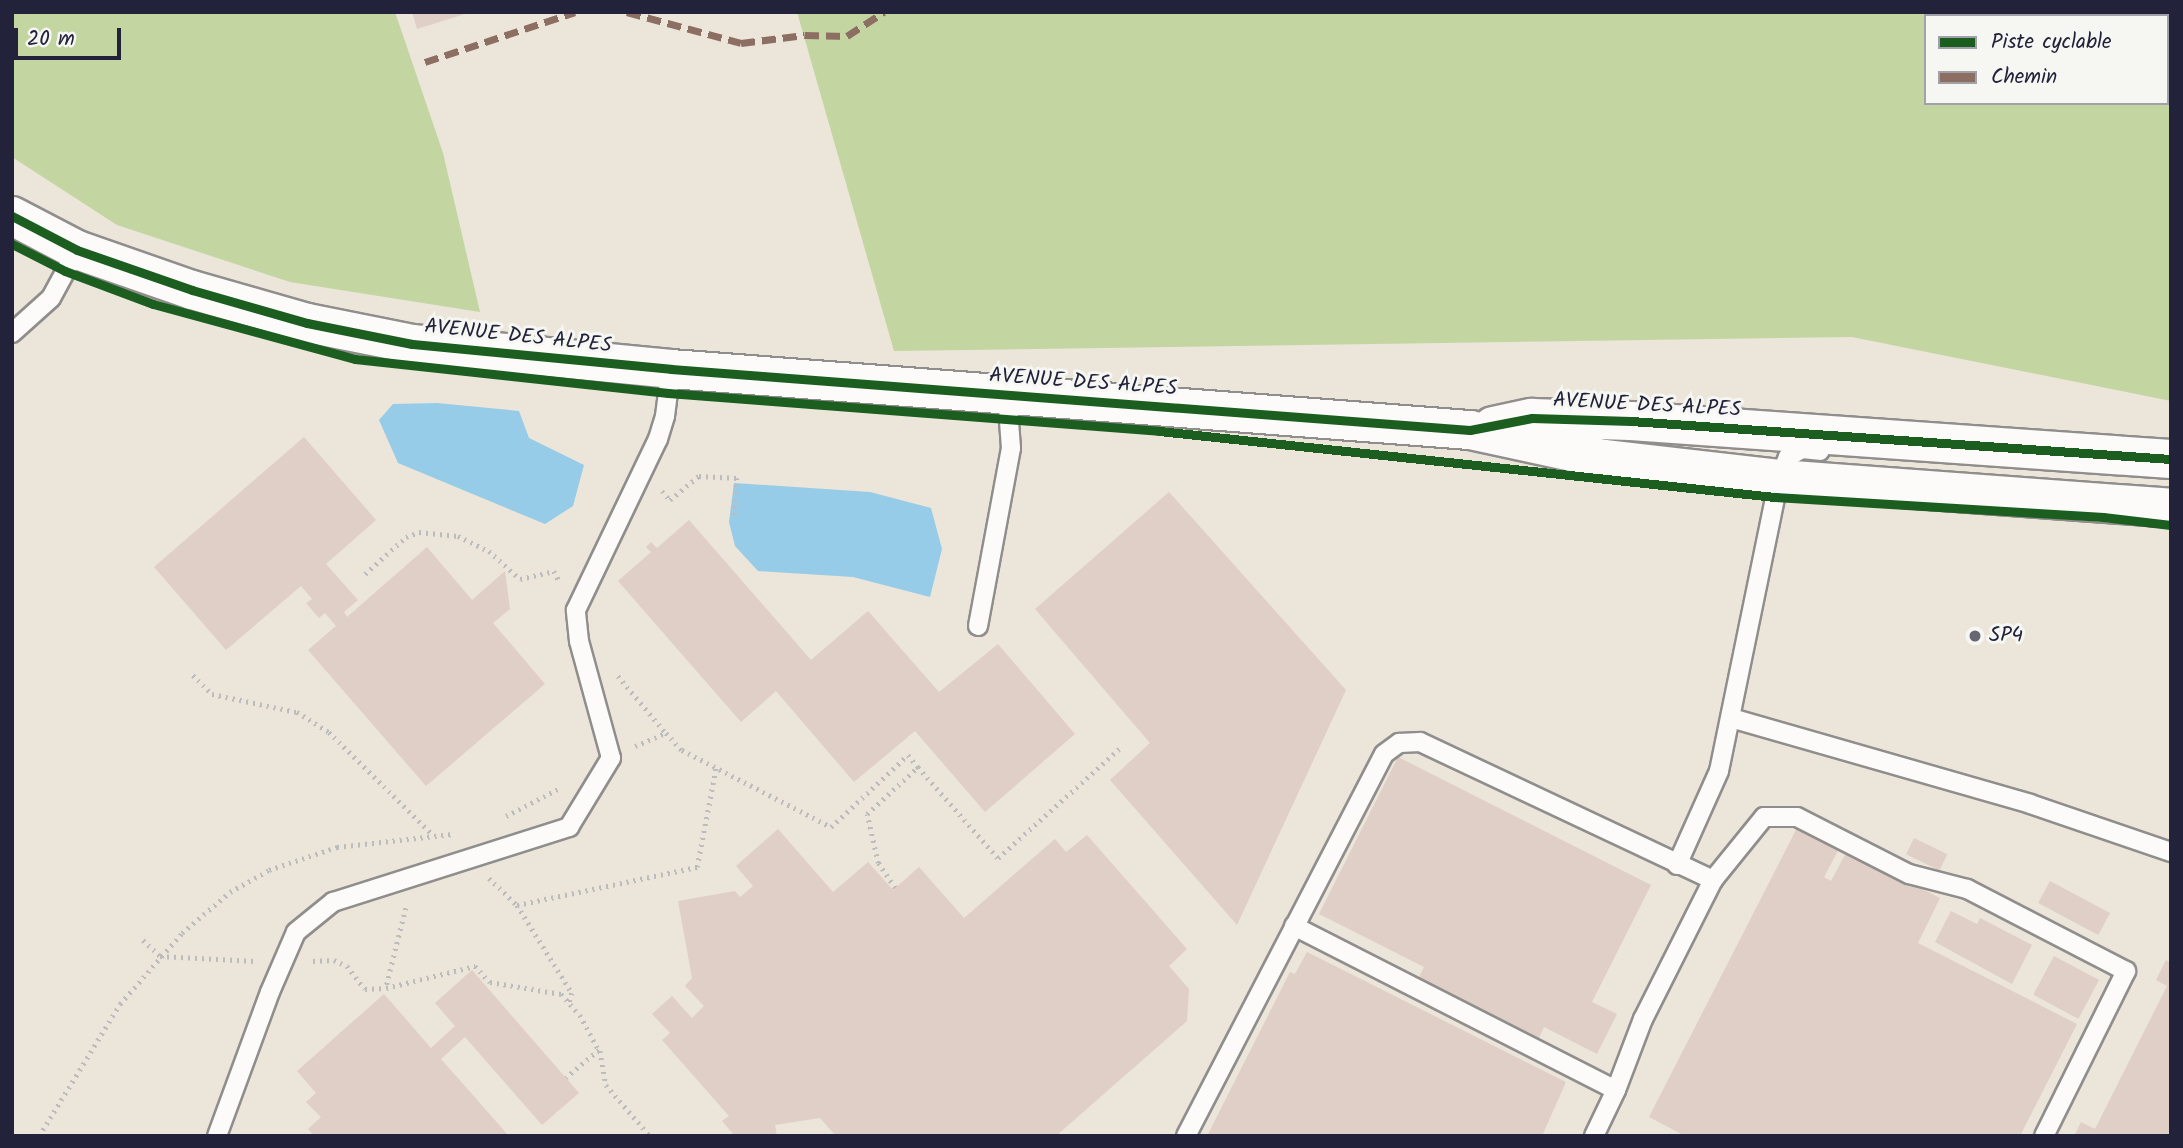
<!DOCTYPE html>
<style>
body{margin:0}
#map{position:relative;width:2183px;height:1148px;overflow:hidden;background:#ebe5da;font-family:Kalam,sans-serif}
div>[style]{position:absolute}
.green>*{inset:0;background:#c3d5a1}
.water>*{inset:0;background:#96cce7}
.building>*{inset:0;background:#e0cfc7;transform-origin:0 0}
.path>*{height:4.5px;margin-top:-2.25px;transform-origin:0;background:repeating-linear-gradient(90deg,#bdbcbd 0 2px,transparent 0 7px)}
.roads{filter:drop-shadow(2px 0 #908e8c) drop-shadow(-2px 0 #908e8c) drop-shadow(0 2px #908e8c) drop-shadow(0 -2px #908e8c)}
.service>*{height:18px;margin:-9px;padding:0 9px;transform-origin:9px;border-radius:9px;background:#fcfbf9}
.primary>*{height:38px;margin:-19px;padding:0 19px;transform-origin:19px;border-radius:19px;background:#fcfbf9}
.quiet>*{height:7px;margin-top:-3.5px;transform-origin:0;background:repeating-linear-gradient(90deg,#8d6e63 0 14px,transparent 0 21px)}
.cycleway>*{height:9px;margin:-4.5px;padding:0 4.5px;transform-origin:4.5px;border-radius:4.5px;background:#1b5e20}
.dots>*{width:19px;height:19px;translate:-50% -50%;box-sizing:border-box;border:4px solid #f6f6f2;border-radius:50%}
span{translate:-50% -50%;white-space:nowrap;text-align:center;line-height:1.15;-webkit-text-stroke:6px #f6f6f2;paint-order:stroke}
.street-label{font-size:21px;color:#22223b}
.poi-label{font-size:21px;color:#22223b}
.left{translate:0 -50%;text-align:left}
.frame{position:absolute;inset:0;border:14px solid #22223b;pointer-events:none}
.legend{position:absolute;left:1924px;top:14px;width:245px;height:91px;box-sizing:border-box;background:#f6f6f2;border:2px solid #a1a1a9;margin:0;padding:9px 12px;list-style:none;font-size:21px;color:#22223b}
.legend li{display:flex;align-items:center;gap:14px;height:35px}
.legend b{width:35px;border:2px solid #a1a1a9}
.scale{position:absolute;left:14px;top:28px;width:107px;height:32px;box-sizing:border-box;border:4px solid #22223b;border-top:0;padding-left:9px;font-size:21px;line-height:24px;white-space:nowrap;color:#22223b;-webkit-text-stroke:5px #f6f6f2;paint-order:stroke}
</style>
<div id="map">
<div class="green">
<div style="clip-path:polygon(12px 12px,395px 12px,443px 153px,480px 312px,290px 282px,117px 225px,12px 157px)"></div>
<div style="clip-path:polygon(evenodd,797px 12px,2171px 12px,2171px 401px,1852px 337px,894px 351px,797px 12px,1926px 16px,2167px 16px,2167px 103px,1926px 103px,1926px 16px)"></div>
</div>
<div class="water">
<div style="clip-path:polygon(437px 403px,519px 411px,529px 438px,584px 465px,573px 506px,545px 524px,398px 463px,379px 420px,393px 404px)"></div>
<div style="clip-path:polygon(734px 483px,870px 492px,931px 508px,942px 549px,930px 597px,853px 577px,758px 571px,735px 546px,729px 522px)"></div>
</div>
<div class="building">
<div style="clip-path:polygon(412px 12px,468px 12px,468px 13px,417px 29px)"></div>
<div style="clip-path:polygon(304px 437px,376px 520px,326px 564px,358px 600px,344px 612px,347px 617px,427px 547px,472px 600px,505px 571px,510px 609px,493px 623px,545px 684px,426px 786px,308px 650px,336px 626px,325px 613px,319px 618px,306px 603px,312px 599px,301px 586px,226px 650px,154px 567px)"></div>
<div style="clip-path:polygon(1169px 492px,1346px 690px,1237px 925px,1110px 780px,1150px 743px,1035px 609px)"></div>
<div style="clip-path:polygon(689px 520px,811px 660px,868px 611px,939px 692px,998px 644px,1075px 734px,985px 812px,915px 731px,854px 782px,776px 691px,741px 722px,618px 581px,651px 552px,646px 547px,651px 542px,657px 548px)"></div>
<div style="clip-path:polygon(1398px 757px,1651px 885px,1592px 1002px,1617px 1014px,1597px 1054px,1544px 1027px,1539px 1038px,1419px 977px,1424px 967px,1319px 914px)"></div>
<div style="clip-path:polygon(1798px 826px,1840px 847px,1824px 877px,1831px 881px,1847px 851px,1940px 898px,1918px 943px,2077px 1024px,2020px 1136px,1685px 1136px,1649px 1117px)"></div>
<div style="clip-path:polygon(778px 829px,833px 892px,868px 862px,893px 890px,919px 867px,964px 918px,1055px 839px,1066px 852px,1087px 835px,1187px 949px,1169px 966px,1189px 989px,1187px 1021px,1056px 1136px,836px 1136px,820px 1118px,775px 1125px,777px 1136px,735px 1136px,722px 1121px,729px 1116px,662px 1040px,670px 1033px,652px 1014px,672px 996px,692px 1018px,704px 1006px,685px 986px,692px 978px,678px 901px,735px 891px,740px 897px,753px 886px,736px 866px)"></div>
<div style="left:1914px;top:838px;width:37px;height:18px;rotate:26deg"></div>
<div style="left:2050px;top:881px;width:68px;height:25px;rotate:28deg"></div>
<div style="clip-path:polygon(1951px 911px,1977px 924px,1980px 918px,2032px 945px,2012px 984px,1935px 942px)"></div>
<div style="clip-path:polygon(1307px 952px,1566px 1082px,1542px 1136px,1207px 1136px,1290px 972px,1295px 974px)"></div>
<div style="left:2054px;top:956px;width:51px;height:44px;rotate:28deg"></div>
<div style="clip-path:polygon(2166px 960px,2171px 963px,2171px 1136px,2074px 1136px,2081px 1122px,2095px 1129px,2167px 986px,2156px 980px)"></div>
<div style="clip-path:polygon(472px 970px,579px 1093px,542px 1125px,465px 1037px,441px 1059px,509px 1136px,314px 1136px,308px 1129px,321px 1117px,306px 1102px,316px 1093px,297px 1071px,384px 994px,431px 1048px,455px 1026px,435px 1003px)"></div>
</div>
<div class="path">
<div style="left:662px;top:491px;width:12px;rotate:48deg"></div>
<div style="left:670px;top:500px;width:38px;rotate:-40deg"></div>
<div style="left:699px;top:476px;width:38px;rotate:3deg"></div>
<div style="left:737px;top:478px;width:41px;rotate:94.2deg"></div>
<div style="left:365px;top:574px;width:55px;rotate:-42.1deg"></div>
<div style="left:406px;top:537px;width:14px;rotate:-21deg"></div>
<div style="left:419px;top:532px;width:39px;rotate:6deg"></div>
<div style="left:458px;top:536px;width:34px;rotate:26deg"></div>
<div style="left:489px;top:551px;width:42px;rotate:42.1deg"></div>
<div style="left:520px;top:579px;width:35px;rotate:-13deg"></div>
<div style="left:554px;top:571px;width:13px;rotate:63deg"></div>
<div style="left:193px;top:675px;width:27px;rotate:45deg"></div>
<div style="left:212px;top:694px;width:87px;rotate:12deg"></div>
<div style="left:297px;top:712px;width:38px;rotate:32deg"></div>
<div style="left:329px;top:732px;width:145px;rotate:44.7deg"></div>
<div style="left:618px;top:676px;width:75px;rotate:49.9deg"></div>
<div style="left:635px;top:746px;width:34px;rotate:-23deg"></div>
<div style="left:666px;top:733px;width:23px;rotate:47deg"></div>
<div style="left:682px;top:750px;width:168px;rotate:27.3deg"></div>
<div style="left:831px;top:827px;width:105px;rotate:-43.1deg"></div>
<div style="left:908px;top:755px;width:16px;rotate:50deg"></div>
<div style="left:506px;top:816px;width:61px;rotate:-27.4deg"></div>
<div style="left:489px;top:878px;width:39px;rotate:44deg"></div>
<div style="left:517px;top:905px;width:184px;rotate:-11.9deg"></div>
<div style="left:697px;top:867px;width:102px;rotate:-79.2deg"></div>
<div style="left:895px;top:888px;width:30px;rotate:-124deg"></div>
<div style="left:878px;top:863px;width:50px;rotate:-102.7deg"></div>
<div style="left:867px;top:814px;width:69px;rotate:-42.7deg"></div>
<div style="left:918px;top:767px;width:121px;rotate:48.7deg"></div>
<div style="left:998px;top:858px;width:164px;rotate:-42deg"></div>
<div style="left:517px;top:905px;width:104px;rotate:58deg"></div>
<div style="left:572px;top:993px;width:10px;rotate:107deg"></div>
<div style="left:406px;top:908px;width:82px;rotate:104deg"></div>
<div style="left:386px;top:988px;width:92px;rotate:-13.9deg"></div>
<div style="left:475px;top:966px;width:22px;rotate:47deg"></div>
<div style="left:490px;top:982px;width:72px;rotate:9.6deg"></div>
<div style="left:561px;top:994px;width:28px;rotate:48deg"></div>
<div style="left:580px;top:1015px;width:40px;rotate:62deg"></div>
<div style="left:599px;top:1050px;width:43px;rotate:139.7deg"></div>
<div style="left:143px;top:940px;width:23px;rotate:43deg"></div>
<div style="left:160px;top:956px;width:95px;rotate:3deg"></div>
<div style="left:313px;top:961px;width:21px;rotate:-3deg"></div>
<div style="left:334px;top:960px;width:14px;rotate:25deg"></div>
<div style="left:347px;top:966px;width:29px;rotate:52deg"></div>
<div style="left:365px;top:989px;width:21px;rotate:-3deg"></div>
<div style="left:600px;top:1051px;width:35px;rotate:80deg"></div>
<div style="left:606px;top:1085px;width:67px;rotate:49.2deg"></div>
<div style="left:39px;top:1136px;width:155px;rotate:-58.5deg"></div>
<div style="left:120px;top:1004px;width:94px;rotate:-48.9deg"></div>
<div style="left:182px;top:933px;width:63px;rotate:-40.5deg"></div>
<div style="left:230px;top:892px;width:45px;rotate:-29.4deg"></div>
<div style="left:269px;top:870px;width:72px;rotate:-18.7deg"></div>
<div style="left:337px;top:847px;width:116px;rotate:-6.4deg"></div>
</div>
<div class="roads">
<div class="service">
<div style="left:12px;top:333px;width:52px;rotate:-41.9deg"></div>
<div style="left:51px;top:298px;width:55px;rotate:-61.6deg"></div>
<div style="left:978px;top:626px;width:181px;rotate:-79.5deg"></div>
<div style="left:1011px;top:448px;width:53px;rotate:-94.3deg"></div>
<div style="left:1731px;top:718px;width:311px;rotate:16deg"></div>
<div style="left:2030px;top:804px;width:149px;rotate:18.8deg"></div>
<div style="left:1677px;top:865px;width:103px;rotate:-65.9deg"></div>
<div style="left:1719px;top:771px;width:298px;rotate:-78.4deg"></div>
<div style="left:1779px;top:479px;width:24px;rotate:-68deg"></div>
<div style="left:1788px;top:457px;width:16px;rotate:-30deg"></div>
<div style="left:1802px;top:449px;width:18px;rotate:6deg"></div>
<div style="left:1713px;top:880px;width:81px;rotate:-51deg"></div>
<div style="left:1764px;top:817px;width:33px"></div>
<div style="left:1797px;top:817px;width:126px;rotate:27deg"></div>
<div style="left:1909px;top:874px;width:60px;rotate:14.5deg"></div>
<div style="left:1967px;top:889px;width:179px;rotate:27.3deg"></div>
<div style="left:2126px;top:971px;width:184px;rotate:116.4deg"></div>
<div style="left:1294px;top:926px;width:361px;rotate:27deg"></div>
<div style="left:217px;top:1136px;width:153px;rotate:-69.8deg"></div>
<div style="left:270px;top:992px;width:65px;rotate:-66.6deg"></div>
<div style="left:296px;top:932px;width:48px;rotate:-39deg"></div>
<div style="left:333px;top:902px;width:248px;rotate:-17.6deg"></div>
<div style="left:569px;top:827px;width:81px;rotate:-58.7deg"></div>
<div style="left:611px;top:758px;width:121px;rotate:-105.3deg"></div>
<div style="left:579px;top:641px;width:31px;rotate:-96deg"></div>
<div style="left:576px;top:610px;width:190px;rotate:-64.4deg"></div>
<div style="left:658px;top:439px;width:24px;rotate:-73deg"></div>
<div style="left:665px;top:416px;width:47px;rotate:-82.7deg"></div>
<div style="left:1186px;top:1136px;width:430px;rotate:-62.6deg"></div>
<div style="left:1384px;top:754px;width:19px;rotate:-36deg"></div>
<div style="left:1399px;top:743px;width:21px;rotate:-3deg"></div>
<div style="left:1420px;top:742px;width:324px;rotate:25.2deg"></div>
<div style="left:1713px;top:880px;width:156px;rotate:116.7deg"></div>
<div style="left:1643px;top:1019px;width:76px;rotate:110.8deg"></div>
<div style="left:1616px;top:1090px;width:51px;rotate:115.6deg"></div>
</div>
<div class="primary">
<div style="left:12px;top:216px;width:73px;rotate:27.6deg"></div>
<div style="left:77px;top:250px;width:122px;rotate:19.2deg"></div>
<div style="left:192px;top:290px;width:120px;rotate:16deg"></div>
<div style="left:307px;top:323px;width:107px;rotate:11.3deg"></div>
<div style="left:412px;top:344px;width:260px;rotate:5.5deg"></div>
<div style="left:671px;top:369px;width:801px;rotate:4.37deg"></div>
<div style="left:1470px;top:430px;width:137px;rotate:12.2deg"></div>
<div style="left:1604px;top:459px;width:176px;rotate:6.5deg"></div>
<div style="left:1779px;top:479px;width:393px;rotate:4.2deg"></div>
<div style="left:1493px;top:426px;width:40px;rotate:-12deg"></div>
<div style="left:1532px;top:418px;width:99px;rotate:1.7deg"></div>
<div style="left:1631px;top:421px;width:541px;rotate:4.03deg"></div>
</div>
</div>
<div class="quiet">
<div style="left:627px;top:12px;width:118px;rotate:15.2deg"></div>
<div style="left:741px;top:43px;width:64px;rotate:-7.1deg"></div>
<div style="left:805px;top:35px;width:42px;rotate:1.4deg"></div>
<div style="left:847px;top:36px;width:44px;rotate:-33deg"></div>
<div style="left:425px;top:62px;width:158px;rotate:-18.4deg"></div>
</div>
<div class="cycleway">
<div style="left:12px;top:216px;width:73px;rotate:27.6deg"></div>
<div style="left:77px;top:250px;width:122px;rotate:19.2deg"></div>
<div style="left:192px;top:290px;width:120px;rotate:16deg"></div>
<div style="left:307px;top:323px;width:107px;rotate:11.3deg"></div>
<div style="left:412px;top:344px;width:260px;rotate:5.5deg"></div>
<div style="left:671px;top:369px;width:801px;rotate:4.37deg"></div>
<div style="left:1470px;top:430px;width:63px;rotate:-11deg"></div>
<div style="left:1532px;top:418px;width:99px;rotate:1.7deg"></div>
<div style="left:1631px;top:421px;width:541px;rotate:4.03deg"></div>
<div style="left:12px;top:244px;width:59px;rotate:27deg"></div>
<div style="left:65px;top:271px;width:94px;rotate:20.6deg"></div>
<div style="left:153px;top:304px;width:209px;rotate:15.2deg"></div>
<div style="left:355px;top:359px;width:315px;rotate:6.2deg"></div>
<div style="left:668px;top:393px;width:492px;rotate:4.4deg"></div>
<div style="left:1159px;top:431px;width:620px;rotate:6.12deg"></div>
<div style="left:1775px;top:497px;width:329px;rotate:3.5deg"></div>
<div style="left:2103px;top:517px;width:68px;rotate:6.7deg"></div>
</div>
<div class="dots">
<div style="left:1975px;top:636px;background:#686673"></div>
</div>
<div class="street-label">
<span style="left:518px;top:337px;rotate:6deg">AVENUE DES ALPES</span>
<span style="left:1083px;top:383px;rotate:4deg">AVENUE DES ALPES</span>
<span style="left:1647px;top:406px;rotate:3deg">AVENUE DES ALPES</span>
</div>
<div class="poi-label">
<span class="left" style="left:1989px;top:636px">SP4</span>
</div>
<div class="frame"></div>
<ul class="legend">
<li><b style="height:9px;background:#1b5e20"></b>Piste cyclable</li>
<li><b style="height:9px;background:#8d6e63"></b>Chemin</li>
</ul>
<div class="scale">20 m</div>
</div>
